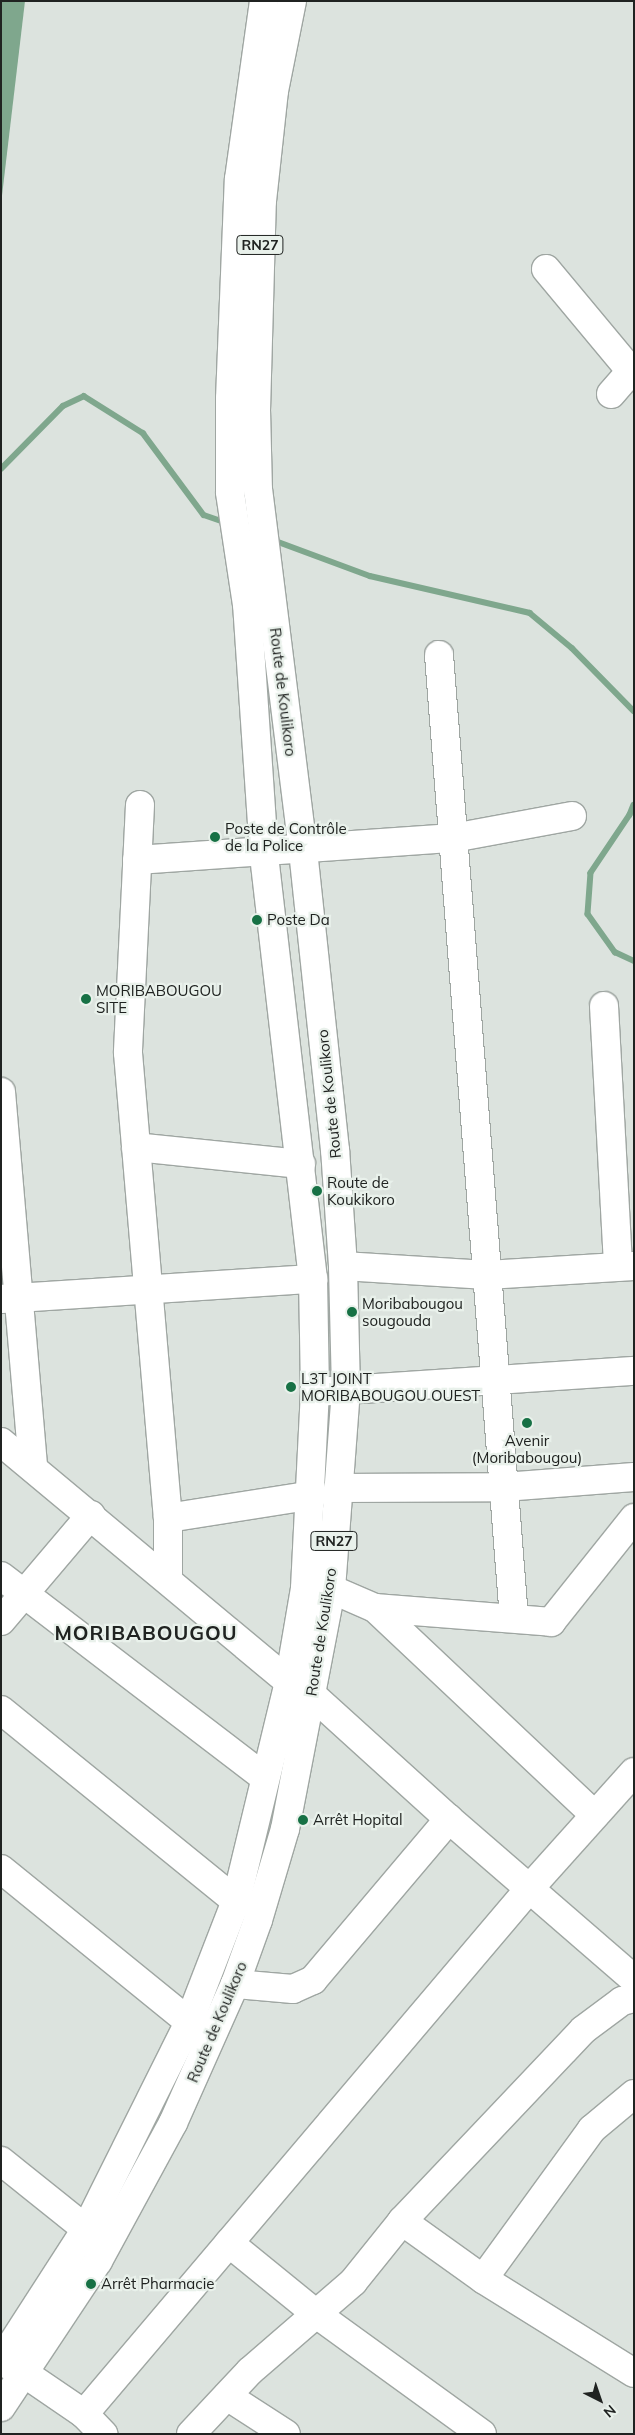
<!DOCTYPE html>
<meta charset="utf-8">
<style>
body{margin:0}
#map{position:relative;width:635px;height:2435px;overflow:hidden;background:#dce3de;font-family:Mulish,sans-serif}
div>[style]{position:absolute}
.water>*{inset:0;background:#7fa78d}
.stream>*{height:5.5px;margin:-2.75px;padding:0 2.75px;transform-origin:2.75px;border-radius:2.75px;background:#7fa78d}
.roads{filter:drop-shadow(1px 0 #9fa6a2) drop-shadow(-1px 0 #9fa6a2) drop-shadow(0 1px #9fa6a2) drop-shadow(0 -1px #9fa6a2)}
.minor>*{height:28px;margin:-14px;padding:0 14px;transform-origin:14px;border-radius:14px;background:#fff}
.major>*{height:28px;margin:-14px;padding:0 14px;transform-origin:14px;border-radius:14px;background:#fff}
.dots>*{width:14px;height:14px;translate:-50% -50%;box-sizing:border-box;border:2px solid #e9f1eb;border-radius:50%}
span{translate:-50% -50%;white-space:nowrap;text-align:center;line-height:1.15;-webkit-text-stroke:4.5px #e9f1eb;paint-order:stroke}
.shield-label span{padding:1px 4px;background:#e9f1eb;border:1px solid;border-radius:4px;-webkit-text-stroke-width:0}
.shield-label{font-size:14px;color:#202321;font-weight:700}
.street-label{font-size:15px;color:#202321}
.poi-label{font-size:15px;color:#202321}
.left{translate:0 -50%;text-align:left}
.district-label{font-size:20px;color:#202321;font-weight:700;letter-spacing:1px}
.frame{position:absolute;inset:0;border:2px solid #202321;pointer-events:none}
.north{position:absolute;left:575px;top:2375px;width:50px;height:50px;-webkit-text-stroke:4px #e9f1eb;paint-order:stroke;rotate:139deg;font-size:14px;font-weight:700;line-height:20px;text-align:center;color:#202321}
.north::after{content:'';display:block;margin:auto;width:18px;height:22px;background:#202321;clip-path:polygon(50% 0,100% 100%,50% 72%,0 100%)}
</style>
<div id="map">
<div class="water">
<div style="clip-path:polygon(1px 1px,25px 1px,1px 204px)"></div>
</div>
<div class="stream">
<div style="left:1px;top:469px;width:88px;rotate:-45.5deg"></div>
<div style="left:63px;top:406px;width:23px;rotate:-25deg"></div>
<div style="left:84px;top:396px;width:70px;rotate:32.1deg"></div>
<div style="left:143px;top:433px;width:102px;rotate:53.4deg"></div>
<div style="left:204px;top:515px;width:24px;rotate:19deg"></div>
<div style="left:273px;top:540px;width:103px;rotate:20.4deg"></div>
<div style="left:370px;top:576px;width:164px;rotate:13deg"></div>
<div style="left:530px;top:613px;width:55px;rotate:39.8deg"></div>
<div style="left:572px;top:648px;width:88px;rotate:45.5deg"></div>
<div style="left:634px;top:805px;width:11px;rotate:112deg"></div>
<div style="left:630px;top:815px;width:70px;rotate:123.9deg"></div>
<div style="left:591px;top:873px;width:41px;rotate:94.2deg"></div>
<div style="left:588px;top:914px;width:47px;rotate:54.6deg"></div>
<div style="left:615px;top:952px;width:21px;rotate:25deg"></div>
</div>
<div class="roads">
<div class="minor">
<div style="left:546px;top:269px;width:133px;rotate:50.2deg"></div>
<div style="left:611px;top:394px;width:35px;rotate:-49deg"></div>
<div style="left:439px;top:655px;width:966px;rotate:85.55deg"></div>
<div style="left:140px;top:805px;width:248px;rotate:92.8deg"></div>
<div style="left:128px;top:1053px;width:467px;rotate:85.1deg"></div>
<div style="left:168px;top:1518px;width:62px;rotate:90deg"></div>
<div style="left:137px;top:860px;width:317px;rotate:-4deg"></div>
<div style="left:453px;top:838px;width:121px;rotate:-10.5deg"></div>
<div style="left:604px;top:1006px;width:261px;rotate:86.9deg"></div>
<div style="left:1px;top:1092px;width:377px;rotate:85.1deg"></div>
<div style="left:136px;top:1147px;width:166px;rotate:5.9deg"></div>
<div style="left:343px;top:1266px;width:144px;rotate:3.6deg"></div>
<div style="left:487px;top:1275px;width:147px;rotate:-3.5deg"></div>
<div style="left:1px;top:1299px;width:313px;rotate:-3.7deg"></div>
<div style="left:315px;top:1392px;width:320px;rotate:-3.8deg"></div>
<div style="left:1px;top:1442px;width:375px;rotate:39.8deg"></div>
<div style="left:338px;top:1488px;width:166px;rotate:-0.3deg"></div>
<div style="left:504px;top:1487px;width:130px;rotate:-4.4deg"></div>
<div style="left:168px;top:1518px;width:147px;rotate:-9deg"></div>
<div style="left:1px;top:1576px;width:332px;rotate:37.4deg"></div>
<div style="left:331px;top:1589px;width:48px;rotate:23.4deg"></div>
<div style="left:375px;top:1608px;width:177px;rotate:4.5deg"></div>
<div style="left:551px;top:1622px;width:133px;rotate:-51.4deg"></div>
<div style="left:375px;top:1608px;width:302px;rotate:43.3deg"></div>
<div style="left:1px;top:1621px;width:139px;rotate:-49.7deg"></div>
<div style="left:311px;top:1694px;width:186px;rotate:42.2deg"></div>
<div style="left:449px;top:1819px;width:245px;rotate:40.9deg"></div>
<div style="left:1px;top:1710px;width:303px;rotate:39.1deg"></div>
<div style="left:1px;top:1869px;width:242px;rotate:39.1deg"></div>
<div style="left:235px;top:1984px;width:58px;rotate:4.9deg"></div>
<div style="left:293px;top:1989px;width:22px;rotate:-24deg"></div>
<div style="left:313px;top:1980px;width:211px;rotate:-49.8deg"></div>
<div style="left:634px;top:2094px;width:55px;rotate:140.2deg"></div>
<div style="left:592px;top:2129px;width:185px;rotate:126deg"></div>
<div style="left:483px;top:2279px;width:178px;rotate:31.9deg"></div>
<div style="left:1px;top:2161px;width:109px;rotate:38.7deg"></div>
<div style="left:402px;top:2221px;width:100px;rotate:35.6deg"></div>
<div style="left:229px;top:2243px;width:111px;rotate:39.1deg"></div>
<div style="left:315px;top:2313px;width:206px;rotate:35.9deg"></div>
<div style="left:3px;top:2362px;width:24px;rotate:28deg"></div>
<div style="left:24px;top:2373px;width:73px;rotate:34.3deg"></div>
<div style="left:84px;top:2414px;width:28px;rotate:46deg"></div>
<div style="left:227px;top:2396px;width:70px;rotate:32.8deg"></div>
<div style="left:84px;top:2414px;width:688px;rotate:-49.71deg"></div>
<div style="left:529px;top:1889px;width:157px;rotate:-48.1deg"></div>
<div style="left:191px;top:2434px;width:86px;rotate:-46.9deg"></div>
<div style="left:250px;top:2371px;width:136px;rotate:-40.8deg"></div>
<div style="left:353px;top:2282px;width:78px;rotate:-51.2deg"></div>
<div style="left:402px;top:2221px;width:263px;rotate:-46.5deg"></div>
<div style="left:583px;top:2030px;width:49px;rotate:-36.6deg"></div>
<div style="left:622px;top:2001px;width:12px;rotate:-14deg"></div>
</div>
<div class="major">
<div style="left:1px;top:2361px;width:157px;rotate:-57.2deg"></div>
<div style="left:86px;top:2229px;width:231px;rotate:-63.5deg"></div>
<div style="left:189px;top:2022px;width:130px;rotate:-68.8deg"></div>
<div style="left:236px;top:1901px;width:225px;rotate:-76.4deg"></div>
<div style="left:289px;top:1682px;width:95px;rotate:-80.3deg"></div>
<div style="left:305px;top:1588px;width:196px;rotate:-87.1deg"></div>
<div style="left:315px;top:1392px;width:113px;rotate:-91deg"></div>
<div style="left:313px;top:1279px;width:429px;rotate:-96.6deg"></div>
<div style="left:264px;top:853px;width:249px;rotate:-93.9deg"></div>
<div style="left:247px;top:605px;width:114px;rotate:-98.6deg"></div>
<div style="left:230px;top:492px;width:93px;rotate:-90deg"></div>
<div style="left:230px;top:399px;width:220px;rotate:-87.7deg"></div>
<div style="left:239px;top:179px;width:180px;rotate:-82deg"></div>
<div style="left:1px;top:2407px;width:175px;rotate:-56.4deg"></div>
<div style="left:98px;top:2261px;width:157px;rotate:-61.5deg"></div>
<div style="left:173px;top:2123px;width:152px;rotate:-66deg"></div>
<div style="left:235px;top:1984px;width:68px;rotate:-70.2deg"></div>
<div style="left:258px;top:1920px;width:95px;rotate:-73.5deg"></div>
<div style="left:285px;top:1829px;width:244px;rotate:-79.1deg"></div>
<div style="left:331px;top:1589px;width:200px;rotate:-85.7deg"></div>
<div style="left:346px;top:1390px;width:124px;rotate:-91.4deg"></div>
<div style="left:343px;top:1266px;width:116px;rotate:-93.9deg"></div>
<div style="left:335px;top:1150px;width:302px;rotate:-96.1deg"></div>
<div style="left:303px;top:850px;width:362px;rotate:-97.1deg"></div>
<div style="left:258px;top:491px;width:80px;rotate:-91.4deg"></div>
<div style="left:256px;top:411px;width:210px;rotate:-88.4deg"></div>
<div style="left:262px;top:201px;width:111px;rotate:-83.8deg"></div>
<div style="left:274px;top:91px;width:92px;rotate:-78.7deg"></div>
</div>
</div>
<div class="dots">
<div style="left:215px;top:837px;background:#177145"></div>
<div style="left:257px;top:920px;background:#177145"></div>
<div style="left:86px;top:999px;background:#177145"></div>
<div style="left:317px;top:1191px;background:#177145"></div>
<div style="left:352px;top:1312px;background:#177145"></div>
<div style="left:291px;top:1387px;background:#177145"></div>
<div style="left:527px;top:1423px;background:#177145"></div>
<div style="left:303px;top:1820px;background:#177145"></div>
<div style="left:91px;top:2284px;background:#177145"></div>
</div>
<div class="shield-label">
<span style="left:260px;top:245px">RN27</span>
<span style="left:334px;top:1541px">RN27</span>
</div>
<div class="street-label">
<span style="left:283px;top:692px;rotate:83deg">Route de Koulikoro</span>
<span style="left:329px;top:1094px;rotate:-96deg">Route de Koulikoro</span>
<span style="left:321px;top:1632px;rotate:-81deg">Route de Koulikoro</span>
<span style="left:217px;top:2022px;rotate:-67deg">Route de Koulikoro</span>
</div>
<div class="poi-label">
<span class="left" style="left:225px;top:837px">Poste de Contrôle<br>de la Police</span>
<span class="left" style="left:267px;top:920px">Poste Da</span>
<span class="left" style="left:96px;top:999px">MORIBABOUGOU<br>SITE</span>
<span class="left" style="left:327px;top:1191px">Route de<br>Koukikoro</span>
<span class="left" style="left:362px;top:1312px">Moribabougou<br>sougouda</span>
<span class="left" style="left:301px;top:1387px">L3T JOINT<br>MORIBABOUGOU OUEST</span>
<span style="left:527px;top:1449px">Avenir<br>(Moribabougou)</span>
<span class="left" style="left:313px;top:1820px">Arrêt Hopital</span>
<span class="left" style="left:101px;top:2284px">Arrêt Pharmacie</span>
</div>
<div class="district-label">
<span style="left:146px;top:1632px">MORIBABOUGOU</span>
</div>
<div class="frame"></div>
<div class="north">N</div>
</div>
